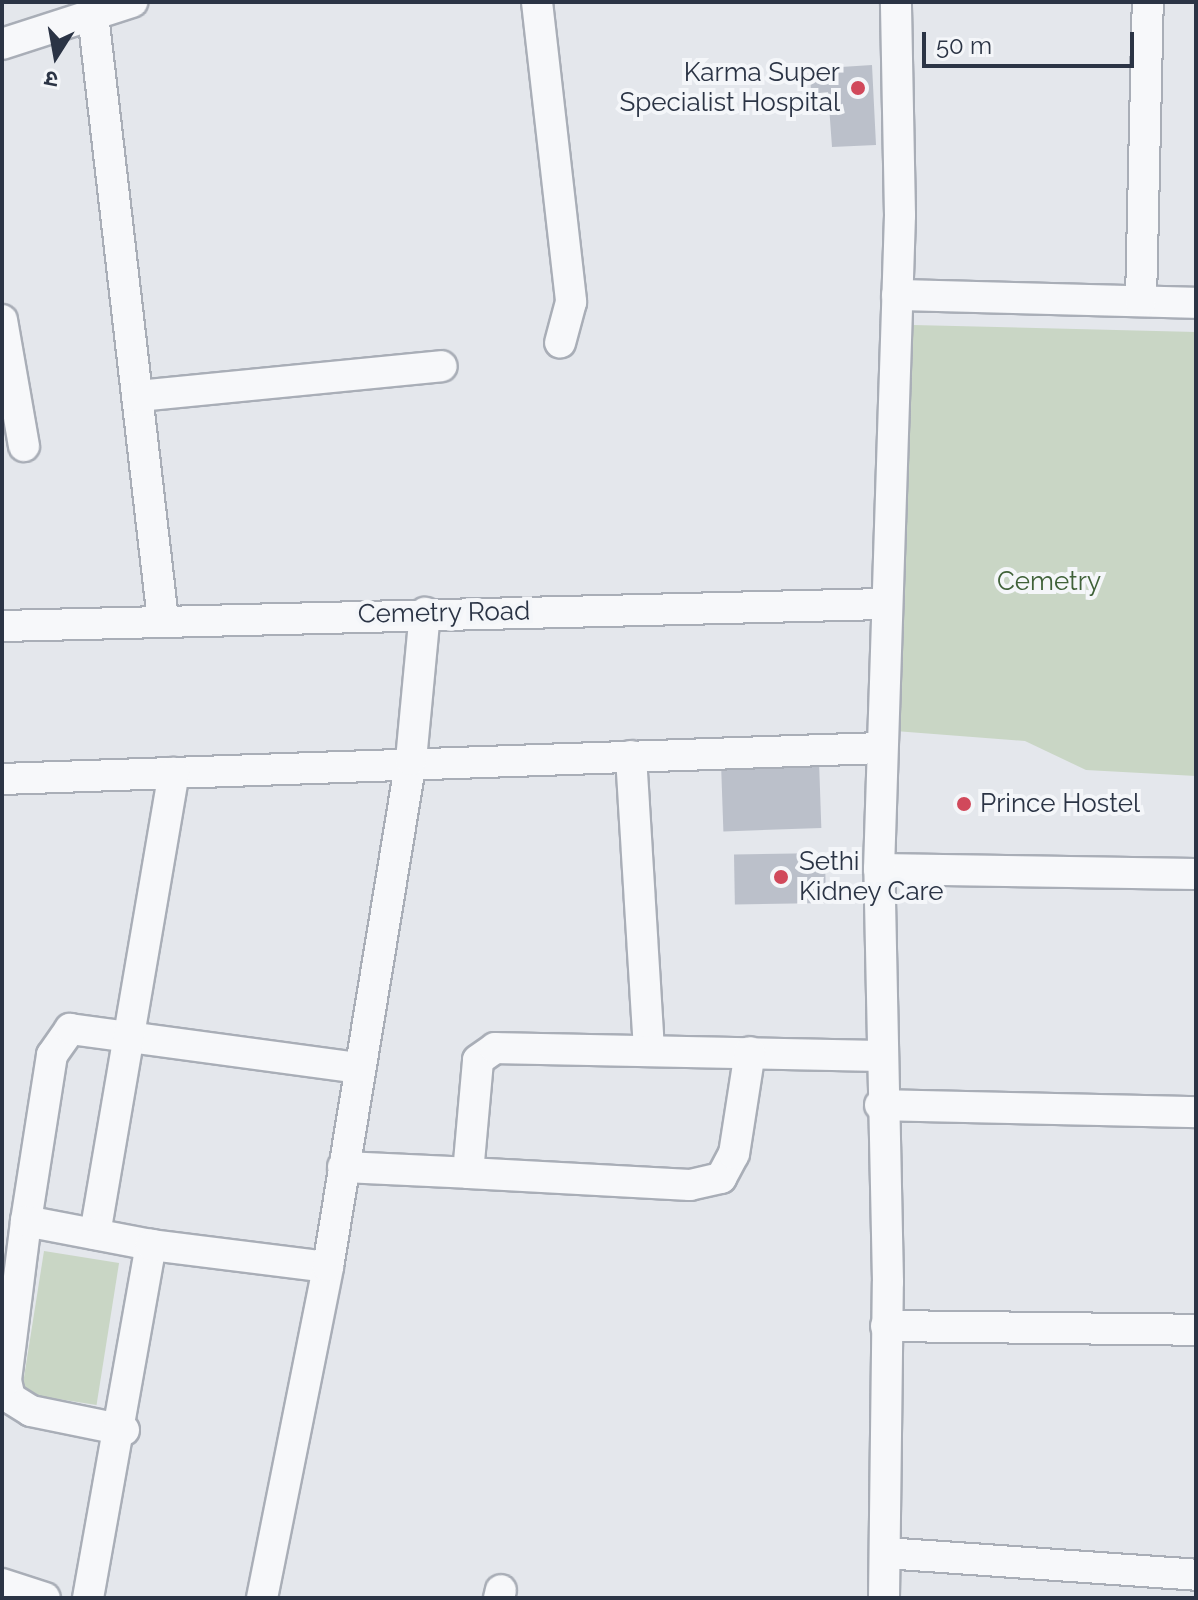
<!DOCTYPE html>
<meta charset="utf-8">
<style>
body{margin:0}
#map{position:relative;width:1198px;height:1600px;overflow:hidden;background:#e4e7ec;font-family:Raleway,"Noto Sans Devanagari",sans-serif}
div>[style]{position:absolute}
.green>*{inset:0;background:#c9d6c5;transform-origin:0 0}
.building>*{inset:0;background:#bbc0ca;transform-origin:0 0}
.roads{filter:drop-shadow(2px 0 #a9aeb7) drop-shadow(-2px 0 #a9aeb7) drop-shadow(0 2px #a9aeb7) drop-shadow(0 -2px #a9aeb7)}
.minor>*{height:30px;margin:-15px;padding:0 15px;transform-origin:15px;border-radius:15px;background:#f7f8fa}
.dots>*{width:22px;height:22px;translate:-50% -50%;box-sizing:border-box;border:4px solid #f4f6f9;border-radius:50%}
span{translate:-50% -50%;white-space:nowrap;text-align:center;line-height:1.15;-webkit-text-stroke:8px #f4f6f9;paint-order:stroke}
.poi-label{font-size:26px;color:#2b3445}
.right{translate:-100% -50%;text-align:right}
.left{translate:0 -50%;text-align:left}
.park-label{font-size:26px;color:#3f6138}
.street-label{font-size:26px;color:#2b3445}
.frame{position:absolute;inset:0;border:4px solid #2b3445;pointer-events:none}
.north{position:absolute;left:16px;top:16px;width:80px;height:80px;-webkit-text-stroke:6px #f4f6f9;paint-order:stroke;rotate:191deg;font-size:22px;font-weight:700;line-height:32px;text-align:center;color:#2b3445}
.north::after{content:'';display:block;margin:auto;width:28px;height:36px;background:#2b3445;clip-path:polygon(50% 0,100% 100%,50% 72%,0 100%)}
.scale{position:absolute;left:922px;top:32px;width:212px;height:36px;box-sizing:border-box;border:4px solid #2b3445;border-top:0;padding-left:10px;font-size:24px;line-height:28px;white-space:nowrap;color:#2b3445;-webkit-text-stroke:6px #f4f6f9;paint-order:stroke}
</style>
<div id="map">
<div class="green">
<div style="clip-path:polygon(913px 325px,1196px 332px,1196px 776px,1086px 770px,1025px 741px,895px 731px)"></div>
<div style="left:44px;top:1251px;width:76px;height:144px;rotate:9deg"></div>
</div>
<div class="building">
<div style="clip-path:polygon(872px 65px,876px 145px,832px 147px,828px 92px,811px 94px,810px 69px)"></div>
<div style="left:819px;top:761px;width:67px;height:98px;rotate:88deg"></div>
<div style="left:825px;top:853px;width:50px;height:91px;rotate:89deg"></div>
</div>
<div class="roads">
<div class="minor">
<div style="left:537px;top:2px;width:302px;rotate:83.5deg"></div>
<div style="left:571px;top:302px;width:42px;rotate:105deg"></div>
<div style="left:93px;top:15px;width:609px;rotate:83.4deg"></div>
<div style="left:2px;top:44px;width:137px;rotate:-17.9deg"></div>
<div style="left:897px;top:295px;width:299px;rotate:1.5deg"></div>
<div style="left:1141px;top:301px;width:299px;rotate:-88.7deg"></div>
<div style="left:2px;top:320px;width:128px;rotate:80.1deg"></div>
<div style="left:138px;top:396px;width:305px;rotate:-5.6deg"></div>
<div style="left:2px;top:626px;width:884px;rotate:-1.43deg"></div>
<div style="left:631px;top:756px;width:293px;rotate:86.5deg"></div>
<div style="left:2px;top:779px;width:879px;rotate:-2.02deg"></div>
<div style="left:879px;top:869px;width:317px;rotate:0.9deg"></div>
<div style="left:880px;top:1105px;width:316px;rotate:1.3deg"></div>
<div style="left:343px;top:1167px;width:125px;rotate:2.7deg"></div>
<div style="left:468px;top:1173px;width:113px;rotate:-84.9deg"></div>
<div style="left:478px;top:1060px;width:21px;rotate:-35deg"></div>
<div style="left:495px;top:1048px;width:383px;rotate:1.2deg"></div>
<div style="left:468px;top:1173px;width:222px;rotate:3.1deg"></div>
<div style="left:690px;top:1185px;width:32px;rotate:-13deg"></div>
<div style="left:721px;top:1178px;width:27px;rotate:-62deg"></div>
<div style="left:734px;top:1154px;width:103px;rotate:-81.1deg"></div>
<div style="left:26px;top:1221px;width:168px;rotate:-81.1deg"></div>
<div style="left:52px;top:1055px;width:32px;rotate:-55deg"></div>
<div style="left:70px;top:1029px;width:291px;rotate:7.7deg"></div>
<div style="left:95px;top:1234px;width:468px;rotate:-80.3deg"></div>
<div style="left:886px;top:1326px;width:310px;rotate:0.7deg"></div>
<div style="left:124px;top:1430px;width:95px;rotate:-168.5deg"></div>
<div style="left:31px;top:1411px;width:25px;rotate:-148deg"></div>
<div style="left:10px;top:1398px;width:18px;rotate:-103deg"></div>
<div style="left:6px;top:1380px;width:160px;rotate:-82.8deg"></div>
<div style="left:26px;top:1221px;width:127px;rotate:10.9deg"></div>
<div style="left:885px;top:1553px;width:312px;rotate:4deg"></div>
<div style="left:2px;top:1584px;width:45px;rotate:18deg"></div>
<div style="left:88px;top:1598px;width:359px;rotate:-79.9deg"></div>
<div style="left:151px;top:1245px;width:178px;rotate:7.1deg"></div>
<div style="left:262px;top:1598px;width:338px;rotate:-78.7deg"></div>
<div style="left:328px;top:1267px;width:514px;rotate:-80.7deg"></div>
<div style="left:411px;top:760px;width:148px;rotate:-84.6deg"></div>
<div style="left:499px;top:1598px;width:8px;rotate:-76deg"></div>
<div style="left:884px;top:1598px;width:316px;rotate:-89.3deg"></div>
<div style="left:888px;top:1282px;width:413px;rotate:-91.2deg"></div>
<div style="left:879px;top:869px;width:654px;rotate:-88.16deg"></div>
<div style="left:900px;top:215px;width:213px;rotate:-91.1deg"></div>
</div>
</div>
<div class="dots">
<div style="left:858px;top:88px;background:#d1495b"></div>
<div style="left:964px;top:804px;background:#d1495b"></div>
<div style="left:781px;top:877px;background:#d1495b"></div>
</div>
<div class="poi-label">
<span class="right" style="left:840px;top:88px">Karma Super<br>Specialist Hospital</span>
<span class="left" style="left:980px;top:804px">Prince Hostel</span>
<span class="left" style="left:799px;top:877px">Sethi<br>Kidney Care</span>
</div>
<div class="park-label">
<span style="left:1049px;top:582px">Cemetry</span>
</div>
<div class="street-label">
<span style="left:444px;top:613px;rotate:-1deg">Cemetry Road</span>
</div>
<div class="frame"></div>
<div class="north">उ</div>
<div class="scale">50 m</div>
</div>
